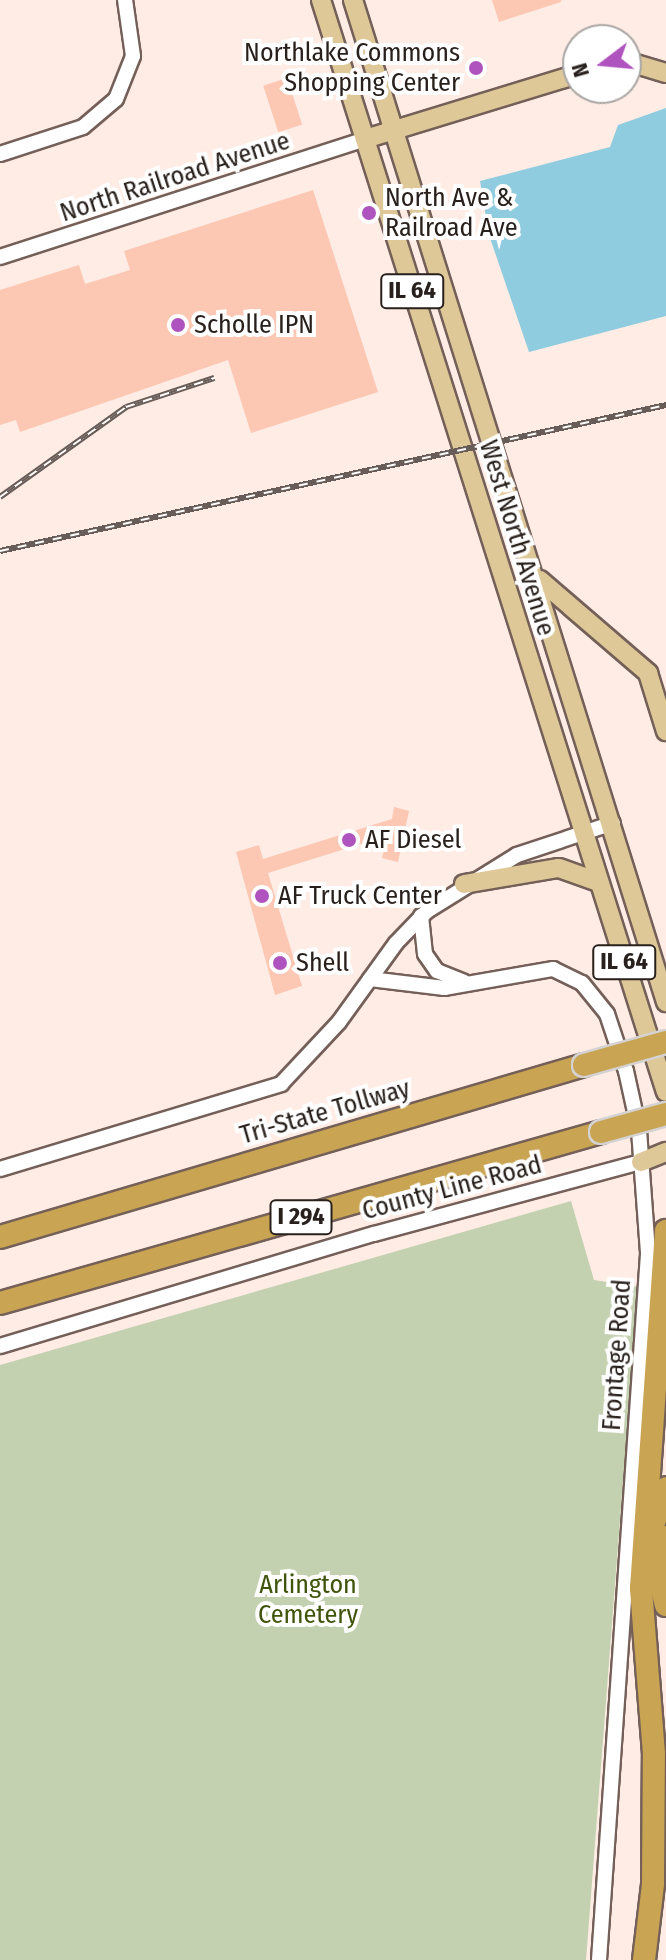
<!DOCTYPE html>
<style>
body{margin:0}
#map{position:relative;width:666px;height:1960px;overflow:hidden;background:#ffece5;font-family:"Fira Sans Condensed",sans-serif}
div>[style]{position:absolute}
.green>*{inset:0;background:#c4d1b0}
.water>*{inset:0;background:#90ccdf}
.building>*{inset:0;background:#fcc7b3;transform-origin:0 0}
.roads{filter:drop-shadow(2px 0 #746059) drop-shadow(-2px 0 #746059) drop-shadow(0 2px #746059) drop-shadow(0 -2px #746059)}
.minor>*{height:14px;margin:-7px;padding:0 7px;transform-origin:7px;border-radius:7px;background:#fff}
.major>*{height:18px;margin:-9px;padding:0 9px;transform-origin:9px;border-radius:9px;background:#dfc897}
.highway>*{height:22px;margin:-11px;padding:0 11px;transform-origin:11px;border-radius:11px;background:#c9a452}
.rail>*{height:6px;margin-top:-3px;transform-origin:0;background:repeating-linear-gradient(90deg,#fff 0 9px,#675c57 0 18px);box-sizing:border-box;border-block:2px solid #675c57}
.bridges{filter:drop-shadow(2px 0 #d4d2d2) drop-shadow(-2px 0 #d4d2d2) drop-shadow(0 2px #d4d2d2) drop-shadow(0 -2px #d4d2d2)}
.highway-bridge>*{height:22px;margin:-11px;padding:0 11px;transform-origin:11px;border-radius:11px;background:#c9a452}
.dots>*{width:22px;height:22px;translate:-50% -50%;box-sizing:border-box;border:4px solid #fff;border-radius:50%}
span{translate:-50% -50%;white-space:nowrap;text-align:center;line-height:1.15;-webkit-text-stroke:8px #fff;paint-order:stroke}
.shield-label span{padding:2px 6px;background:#fff;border:2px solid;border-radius:6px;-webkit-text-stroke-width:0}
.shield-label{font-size:24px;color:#28201c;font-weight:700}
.poi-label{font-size:26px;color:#28201c}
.right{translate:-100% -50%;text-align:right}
.left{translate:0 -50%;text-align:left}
.street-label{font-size:26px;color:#28201c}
.park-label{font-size:26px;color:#40540b}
.north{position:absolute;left:562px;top:24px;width:80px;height:80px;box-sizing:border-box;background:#fff;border:2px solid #a9a6a4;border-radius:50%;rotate:254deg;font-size:22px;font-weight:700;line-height:32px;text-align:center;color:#28201c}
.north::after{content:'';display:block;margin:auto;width:28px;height:36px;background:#af53be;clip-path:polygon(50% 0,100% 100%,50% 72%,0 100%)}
</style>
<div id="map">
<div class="green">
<div style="clip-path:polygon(571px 1201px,594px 1280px,638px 1287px,586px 1960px,0 1960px,0 1365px)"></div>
</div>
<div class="water">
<div style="clip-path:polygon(666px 108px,666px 316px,529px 352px,489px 235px,480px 181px,610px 147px,618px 125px)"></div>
</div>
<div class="building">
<div style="clip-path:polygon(492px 0,561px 0,561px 2px,499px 22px)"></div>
<div style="left:287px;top:78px;width:49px;height:25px;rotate:72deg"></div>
<div style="clip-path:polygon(313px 190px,378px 392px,251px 433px,228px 360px,20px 432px,16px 420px,0 425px,0 290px,79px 265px,85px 284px,130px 270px,124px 251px)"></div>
<div style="clip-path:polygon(394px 807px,409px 811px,398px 862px,382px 858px,385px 846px,367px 842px,268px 873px,302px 986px,275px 995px,236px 852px,259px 845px,263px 859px,392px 819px)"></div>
</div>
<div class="roads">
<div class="minor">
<div style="left:0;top:154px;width:87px;rotate:-18deg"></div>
<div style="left:83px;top:127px;width:43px;rotate:-40.3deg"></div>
<div style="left:116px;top:99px;width:46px;rotate:-68.4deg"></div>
<div style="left:133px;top:56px;width:57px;rotate:-98.1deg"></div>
<div style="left:0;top:257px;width:384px;rotate:-17.9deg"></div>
<div style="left:421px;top:916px;width:38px;rotate:84deg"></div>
<div style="left:425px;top:954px;width:21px;rotate:55deg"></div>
<div style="left:437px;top:971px;width:29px;rotate:22deg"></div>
<div style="left:370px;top:979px;width:75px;rotate:6.9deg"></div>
<div style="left:444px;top:988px;width:111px;rotate:-9.9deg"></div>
<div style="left:553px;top:969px;width:32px;rotate:26deg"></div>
<div style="left:582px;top:983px;width:40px;rotate:51deg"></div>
<div style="left:607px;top:1014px;width:60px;rotate:71.6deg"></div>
<div style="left:626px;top:1071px;width:60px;rotate:77.6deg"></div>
<div style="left:639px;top:1130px;width:124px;rotate:85.8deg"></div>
<div style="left:648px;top:1254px;width:708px;rotate:93.97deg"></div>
<div style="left:0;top:1169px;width:294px;rotate:-16.8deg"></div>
<div style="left:281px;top:1084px;width:85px;rotate:-46.9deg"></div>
<div style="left:339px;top:1022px;width:97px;rotate:-54.2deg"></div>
<div style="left:396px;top:943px;width:45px;rotate:-45.9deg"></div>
<div style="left:427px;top:911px;width:106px;rotate:-31.9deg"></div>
<div style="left:517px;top:855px;width:101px;rotate:-18.4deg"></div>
<div style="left:0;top:1346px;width:390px;rotate:-16.7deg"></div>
<div style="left:374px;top:1234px;width:277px;rotate:-15.1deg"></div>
</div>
<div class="major">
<div style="left:321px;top:0;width:1145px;rotate:72.47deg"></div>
<div style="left:353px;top:0;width:1050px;rotate:72.65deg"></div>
<div style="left:626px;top:61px;width:42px;rotate:16.7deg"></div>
<div style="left:365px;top:139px;width:223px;rotate:-17deg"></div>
<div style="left:540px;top:580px;width:143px;rotate:40.7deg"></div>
<div style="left:648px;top:673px;width:61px;rotate:72.8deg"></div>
<div style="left:464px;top:884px;width:96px;rotate:-9.6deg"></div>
<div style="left:559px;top:868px;width:41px;rotate:19.7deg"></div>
<div style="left:641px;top:1162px;width:27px;rotate:-22deg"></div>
</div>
<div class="highway">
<div style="left:0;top:1237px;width:609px;rotate:-16.41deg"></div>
<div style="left:0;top:1303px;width:625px;rotate:-15.88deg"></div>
<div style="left:652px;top:1528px;width:42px;rotate:-70.7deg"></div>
<div style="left:666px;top:1537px;width:37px;rotate:103deg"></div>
<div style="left:658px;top:1573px;width:33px;rotate:76deg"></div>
<div style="left:644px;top:1960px;width:77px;rotate:-83.2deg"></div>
<div style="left:653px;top:1884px;width:130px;rotate:-89.6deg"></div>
<div style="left:654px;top:1754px;width:167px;rotate:-94.5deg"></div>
<div style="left:641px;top:1588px;width:358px;rotate:-86deg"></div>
</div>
</div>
<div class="rail">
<div style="left:0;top:497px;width:155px;rotate:-35.5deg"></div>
<div style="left:126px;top:407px;width:93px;rotate:-18.2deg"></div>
<div style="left:0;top:551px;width:682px;rotate:-12.36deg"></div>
</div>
<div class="bridges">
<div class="highway-bridge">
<div style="left:584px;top:1065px;width:85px;rotate:-15.7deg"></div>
<div style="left:601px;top:1132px;width:67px;rotate:-15.5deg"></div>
</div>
</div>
<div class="dots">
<div style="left:476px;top:68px;background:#af53be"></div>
<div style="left:369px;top:213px;background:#af53be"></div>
<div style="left:178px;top:325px;background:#af53be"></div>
<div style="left:349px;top:840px;background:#af53be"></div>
<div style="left:262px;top:896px;background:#af53be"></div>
<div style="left:280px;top:963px;background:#af53be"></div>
</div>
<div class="shield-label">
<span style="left:412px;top:291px">IL 64</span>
<span style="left:624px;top:962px">IL 64</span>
<span style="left:301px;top:1217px">I 294</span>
</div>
<div class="poi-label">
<span class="right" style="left:460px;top:68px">Northlake Commons<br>Shopping Center</span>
<span class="left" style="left:385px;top:213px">North Ave &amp;<br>Railroad Ave</span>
<span class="left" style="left:194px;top:325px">Scholle IPN</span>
<span class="left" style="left:365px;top:840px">AF Diesel</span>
<span class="left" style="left:278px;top:896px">AF Truck Center</span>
<span class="left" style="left:296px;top:963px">Shell</span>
</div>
<div class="street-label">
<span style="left:175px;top:177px;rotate:-18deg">North Railroad Avenue</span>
<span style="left:517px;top:538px;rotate:73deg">West North Avenue</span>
<span style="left:325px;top:1112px;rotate:-16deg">Tri-State Tollway</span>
<span style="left:452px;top:1188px;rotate:-15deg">County Line Road</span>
<span style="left:617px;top:1355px;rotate:-86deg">Frontage Road</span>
</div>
<div class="park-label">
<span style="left:308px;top:1600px">Arlington<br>Cemetery</span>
</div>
<div class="north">N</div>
</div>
